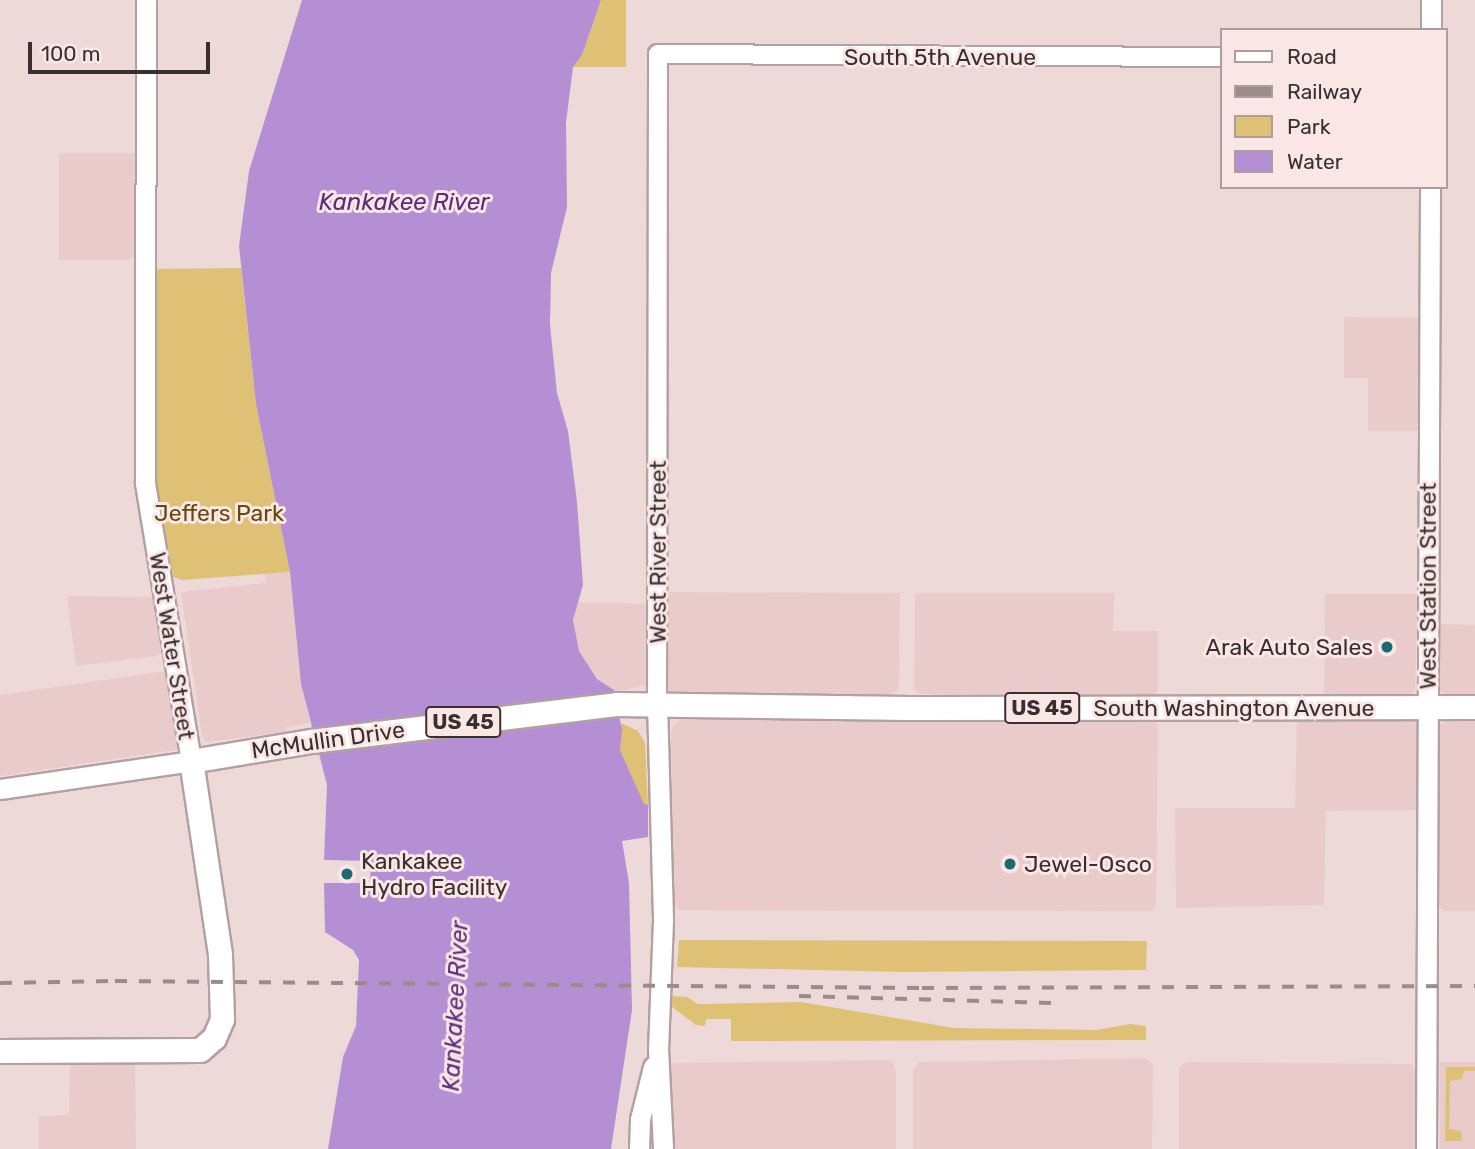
<!DOCTYPE html>
<style>
body{margin:0}
#map{position:relative;width:1475px;height:1149px;overflow:hidden;background:#eed9d9;font-family:Rubik,sans-serif}
div>[style]{position:absolute}
.built>*{inset:0;background:#e9cbcb;transform-origin:0 0}
.green>*{inset:0;background:#dfc175}
.water>*{inset:0;background:#b58fd4}
.roads{filter:drop-shadow(2px 0 #b4a0a0) drop-shadow(-2px 0 #b4a0a0) drop-shadow(0 2px #b4a0a0) drop-shadow(0 -2px #b4a0a0)}
.tertiary>*{height:18px;margin:-9px;padding:0 9px;transform-origin:9px;border-radius:9px;background:#fff}
.secondary>*{height:19px;margin:-9.5px;padding:0 9.5px;transform-origin:9.5px;border-radius:9.5px;background:#fff}
.primary>*{height:23px;margin:-11.5px;padding:0 11.5px;transform-origin:11.5px;border-radius:11.5px;background:#fff}
.rail>*{height:3.5px;margin-top:-1.75px;transform-origin:0;background:repeating-linear-gradient(90deg,#9b8c8c 0 12px,transparent 0 24px)}
.dots>*{width:19px;height:19px;translate:-50% -50%;box-sizing:border-box;border:4px solid #fbe6e6;border-radius:50%}
span{translate:-50% -50%;white-space:nowrap;text-align:center;line-height:1.15;-webkit-text-stroke:6px #fbe6e6;paint-order:stroke}
.shield-label span{padding:2px 5px;background:#fbe6e6;border:2px solid;border-radius:5px;-webkit-text-stroke-width:0}
.shield-label{font-size:21px;color:#383030;font-weight:700}
.street-label{font-size:23px;color:#383030}
.park-label{font-size:23px;color:#614b0b}
.poi-label{font-size:23px;color:#383030}
.right{translate:-100% -50%;text-align:right}
.left{translate:0 -50%;text-align:left}
.water-label{font-size:24px;color:#5b2b7c;font-style:italic}
.legend{position:absolute;left:1220px;top:28px;width:228px;height:161px;box-sizing:border-box;background:#fbe6e6;border:2px solid #ad9d9d;margin:0;padding:9px 12px;list-style:none;font-size:21px;color:#383030}
.legend li{display:flex;align-items:center;gap:14px;height:35px}
.legend b{width:35px;border:2px solid #ad9d9d}
.scale{position:absolute;left:28px;top:42px;width:182px;height:32px;box-sizing:border-box;border:4px solid #383030;border-top:0;padding-left:9px;font-size:21px;line-height:24px;white-space:nowrap;color:#383030;-webkit-text-stroke:5px #fbe6e6;paint-order:stroke}
</style>
<div id="map">
<div class="built">
<div style="clip-path:polygon(59px 153px,138px 153px,136px 257px,128px 260px,59px 260px)"></div>
<div style="clip-path:polygon(1344px 317px,1419px 318px,1419px 431px,1368px 431px,1368px 378px,1344px 378px)"></div>
<div style="clip-path:polygon(290px 572px,301px 684px,310px 723px,286px 727px,286px 732px,206px 742px,202px 735px,181px 592px,266px 583px,265px 574px)"></div>
<div style="clip-path:polygon(666px 592px,900px 593px,899px 687px,896px 692px,885px 695px,670px 692px,666px 682px)"></div>
<div style="clip-path:polygon(915px 593px,1114px 593px,1113px 631px,1158px 631px,1158px 690px,1155px 694px,1145px 695px,919px 694px,914px 688px)"></div>
<div style="clip-path:polygon(1325px 594px,1418px 594px,1415px 692px,1402px 697px,1324px 697px)"></div>
<div style="clip-path:polygon(67px 596px,154px 597px,164px 651px,157px 656px,76px 666px)"></div>
<div style="clip-path:polygon(576px 602px,650px 604px,646px 685px,615px 692px,597px 679px,579px 651px,573px 620px)"></div>
<div style="clip-path:polygon(1440px 624px,1475px 625px,1475px 696px,1443px 695px,1438px 689px)"></div>
<div style="clip-path:polygon(167px 671px,179px 747px,175px 750px,0 776px,0 695px)"></div>
<div style="clip-path:polygon(1408px 716px,1419px 724px,1418px 810px,1326px 811px,1324px 905px,1176px 908px,1175px 808px,1295px 808px,1297px 717px)"></div>
<div style="clip-path:polygon(1150px 717px,1155px 719px,1158px 729px,1156px 905px,1151px 911px,679px 910px,673px 904px,671px 732px,674px 724px,682px 718px)"></div>
<div style="clip-path:polygon(1452px 718px,1475px 718px,1475px 911px,1444px 911px,1437px 904px,1438px 726px)"></div>
<div style="clip-path:polygon(1145px 1058px,1153px 1064px,1152px 1149px,913px 1149px,913px 1069px,920px 1062px)"></div>
<div style="clip-path:polygon(70px 1059px,132px 1062px,135px 1065px,136px 1149px,39px 1149px,39px 1116px,69px 1115px)"></div>
<div style="clip-path:polygon(889px 1060px,893px 1062px,896px 1073px,896px 1149px,669px 1149px,671px 1063px)"></div>
<div style="clip-path:polygon(1192px 1062px,1412px 1064px,1416px 1073px,1415px 1149px,1179px 1149px,1179px 1068px,1184px 1063px)"></div>
<div style="left:1475px;top:1062px;width:87px;height:35px;rotate:90deg"></div>
</div>
<div class="green">
<div style="clip-path:polygon(601px 0,626px 0,626px 67px,573px 67px,582px 55px)"></div>
<div style="clip-path:polygon(241px 268px,256px 404px,290px 572px,182px 580px,173px 577px,169px 568px,155px 490px,155px 269px)"></div>
<div style="clip-path:polygon(621px 723px,638px 731px,645px 743px,648px 805px,644px 805px,620px 750px)"></div>
<div style="clip-path:polygon(679px 940px,1147px 941px,1146px 970px,904px 972px,677px 967px)"></div>
<div style="clip-path:polygon(672px 996px,687px 997px,698px 1004px,801px 1002px,954px 1028px,1096px 1030px,1130px 1024px,1146px 1026px,1146px 1040px,731px 1041px,731px 1019px,706px 1019px,705px 1026px,696px 1025px,672px 1007px)"></div>
<div style="clip-path:polygon(1446px 1067px,1475px 1067px,1475px 1071px,1464px 1071px,1462px 1079px,1450px 1081px,1449px 1129px,1461px 1131px,1462px 1141px,1445px 1141px)"></div>
</div>
<div class="water">
<div style="clip-path:polygon(302px 0,601px 0,582px 55px,573px 67px,566px 122px,567px 207px,551px 273px,550px 325px,557px 393px,568px 431px,577px 502px,583px 585px,573px 620px,579px 651px,597px 679px,614px 690px,622px 730px,620px 750px,644px 804px,648px 805px,648px 837px,622px 841px,629px 883px,632px 1010px,611px 1149px,328px 1149px,343px 1057px,356px 1026px,359px 960px,353px 950px,325px 932px,324px 883px,370px 883px,371px 861px,324px 860px,327px 785px,301px 684px,290px 572px,256px 404px,239px 246px,249px 171px)"></div>
</div>
<div class="roads">
<div class="tertiary">
<div style="left:657px;top:703px;width:649px;rotate:-89.91deg"></div>
<div style="left:658px;top:54px;width:563px;rotate:0.31deg"></div>
</div>
<div class="secondary">
<div style="left:1431px;top:30px;width:30px;rotate:-90deg"></div>
<div style="left:657px;top:703px;width:217px;rotate:88.4deg"></div>
<div style="left:663px;top:920px;width:129px;rotate:92.2deg"></div>
<div style="left:658px;top:1049px;width:100px;rotate:87.1deg"></div>
<div style="left:0;top:789px;width:193px;rotate:-8.3deg"></div>
<div style="left:191px;top:761px;width:282px;rotate:-99.4deg"></div>
<div style="left:145px;top:483px;width:483px;rotate:-89.9deg"></div>
<div style="left:639px;top:1149px;width:30px;rotate:-88deg"></div>
<div style="left:640px;top:1119px;width:54px;rotate:-76deg"></div>
<div style="left:1426px;top:1149px;width:962px;rotate:-89.76deg"></div>
</div>
<div class="primary">
<div style="left:0;top:1051px;width:200px;rotate:-0.3deg"></div>
<div style="left:200px;top:1050px;width:18px;rotate:-41deg"></div>
<div style="left:214px;top:1038px;width:21px;rotate:-67deg"></div>
<div style="left:222px;top:1019px;width:65px;rotate:-91.8deg"></div>
<div style="left:220px;top:954px;width:195px;rotate:-98.5deg"></div>
<div style="left:191px;top:761px;width:122px;rotate:-9.5deg"></div>
<div style="left:311px;top:741px;width:307px;rotate:-6.9deg"></div>
<div style="left:616px;top:704px;width:293px;rotate:0.8deg"></div>
<div style="left:909px;top:708px;width:566px;rotate:-0.1deg"></div>
</div>
</div>
<div class="rail">
<div style="left:0;top:983px;width:115px;rotate:-1deg"></div>
<div style="left:115px;top:981px;width:807px;rotate:0.5deg"></div>
<div style="left:922px;top:988px;width:553px;rotate:-0.21deg"></div>
<div style="left:799px;top:996px;width:252px;rotate:1.6deg"></div>
</div>
<div class="dots">
<div style="left:1387px;top:647px;background:#1d6970"></div>
<div style="left:1010px;top:864px;background:#1d6970"></div>
<div style="left:347px;top:874px;background:#1d6970"></div>
</div>
<div class="shield-label">
<span style="left:1042px;top:708px">US 45</span>
<span style="left:463px;top:722px">US 45</span>
</div>
<div class="street-label">
<span style="left:940px;top:57px">South 5th Avenue</span>
<span style="left:658px;top:552px;rotate:-90deg">West River Street</span>
<span style="left:1428px;top:586px;rotate:-90deg">West Station Street</span>
<span style="left:172px;top:646px;rotate:81deg">West Water Street</span>
<span style="left:1234px;top:708px">South Washington Avenue</span>
<span style="left:328px;top:740px;rotate:-8deg">McMullin Drive</span>
</div>
<div class="park-label">
<span style="left:219px;top:513px">Jeffers Park</span>
</div>
<div class="poi-label">
<span class="right" style="left:1373px;top:647px">Arak Auto Sales</span>
<span class="left" style="left:361px;top:874px">Kankakee<br>Hydro Facility</span>
<span class="left" style="left:1024px;top:864px">Jewel-Osco</span>
</div>
<div class="water-label">
<span style="left:404px;top:203px">Kankakee River</span>
<span style="left:456px;top:1006px;rotate:-87deg">Kankakee River</span>
</div>
<ul class="legend">
<li><b style="height:9px;background:#fff"></b>Road</li>
<li><b style="height:9px;background:#9b8c8c"></b>Railway</li>
<li><b style="height:19px;background:#dfc175"></b>Park</li>
<li><b style="height:19px;background:#b58fd4"></b>Water</li>
</ul>
<div class="scale">100 m</div>
</div>
